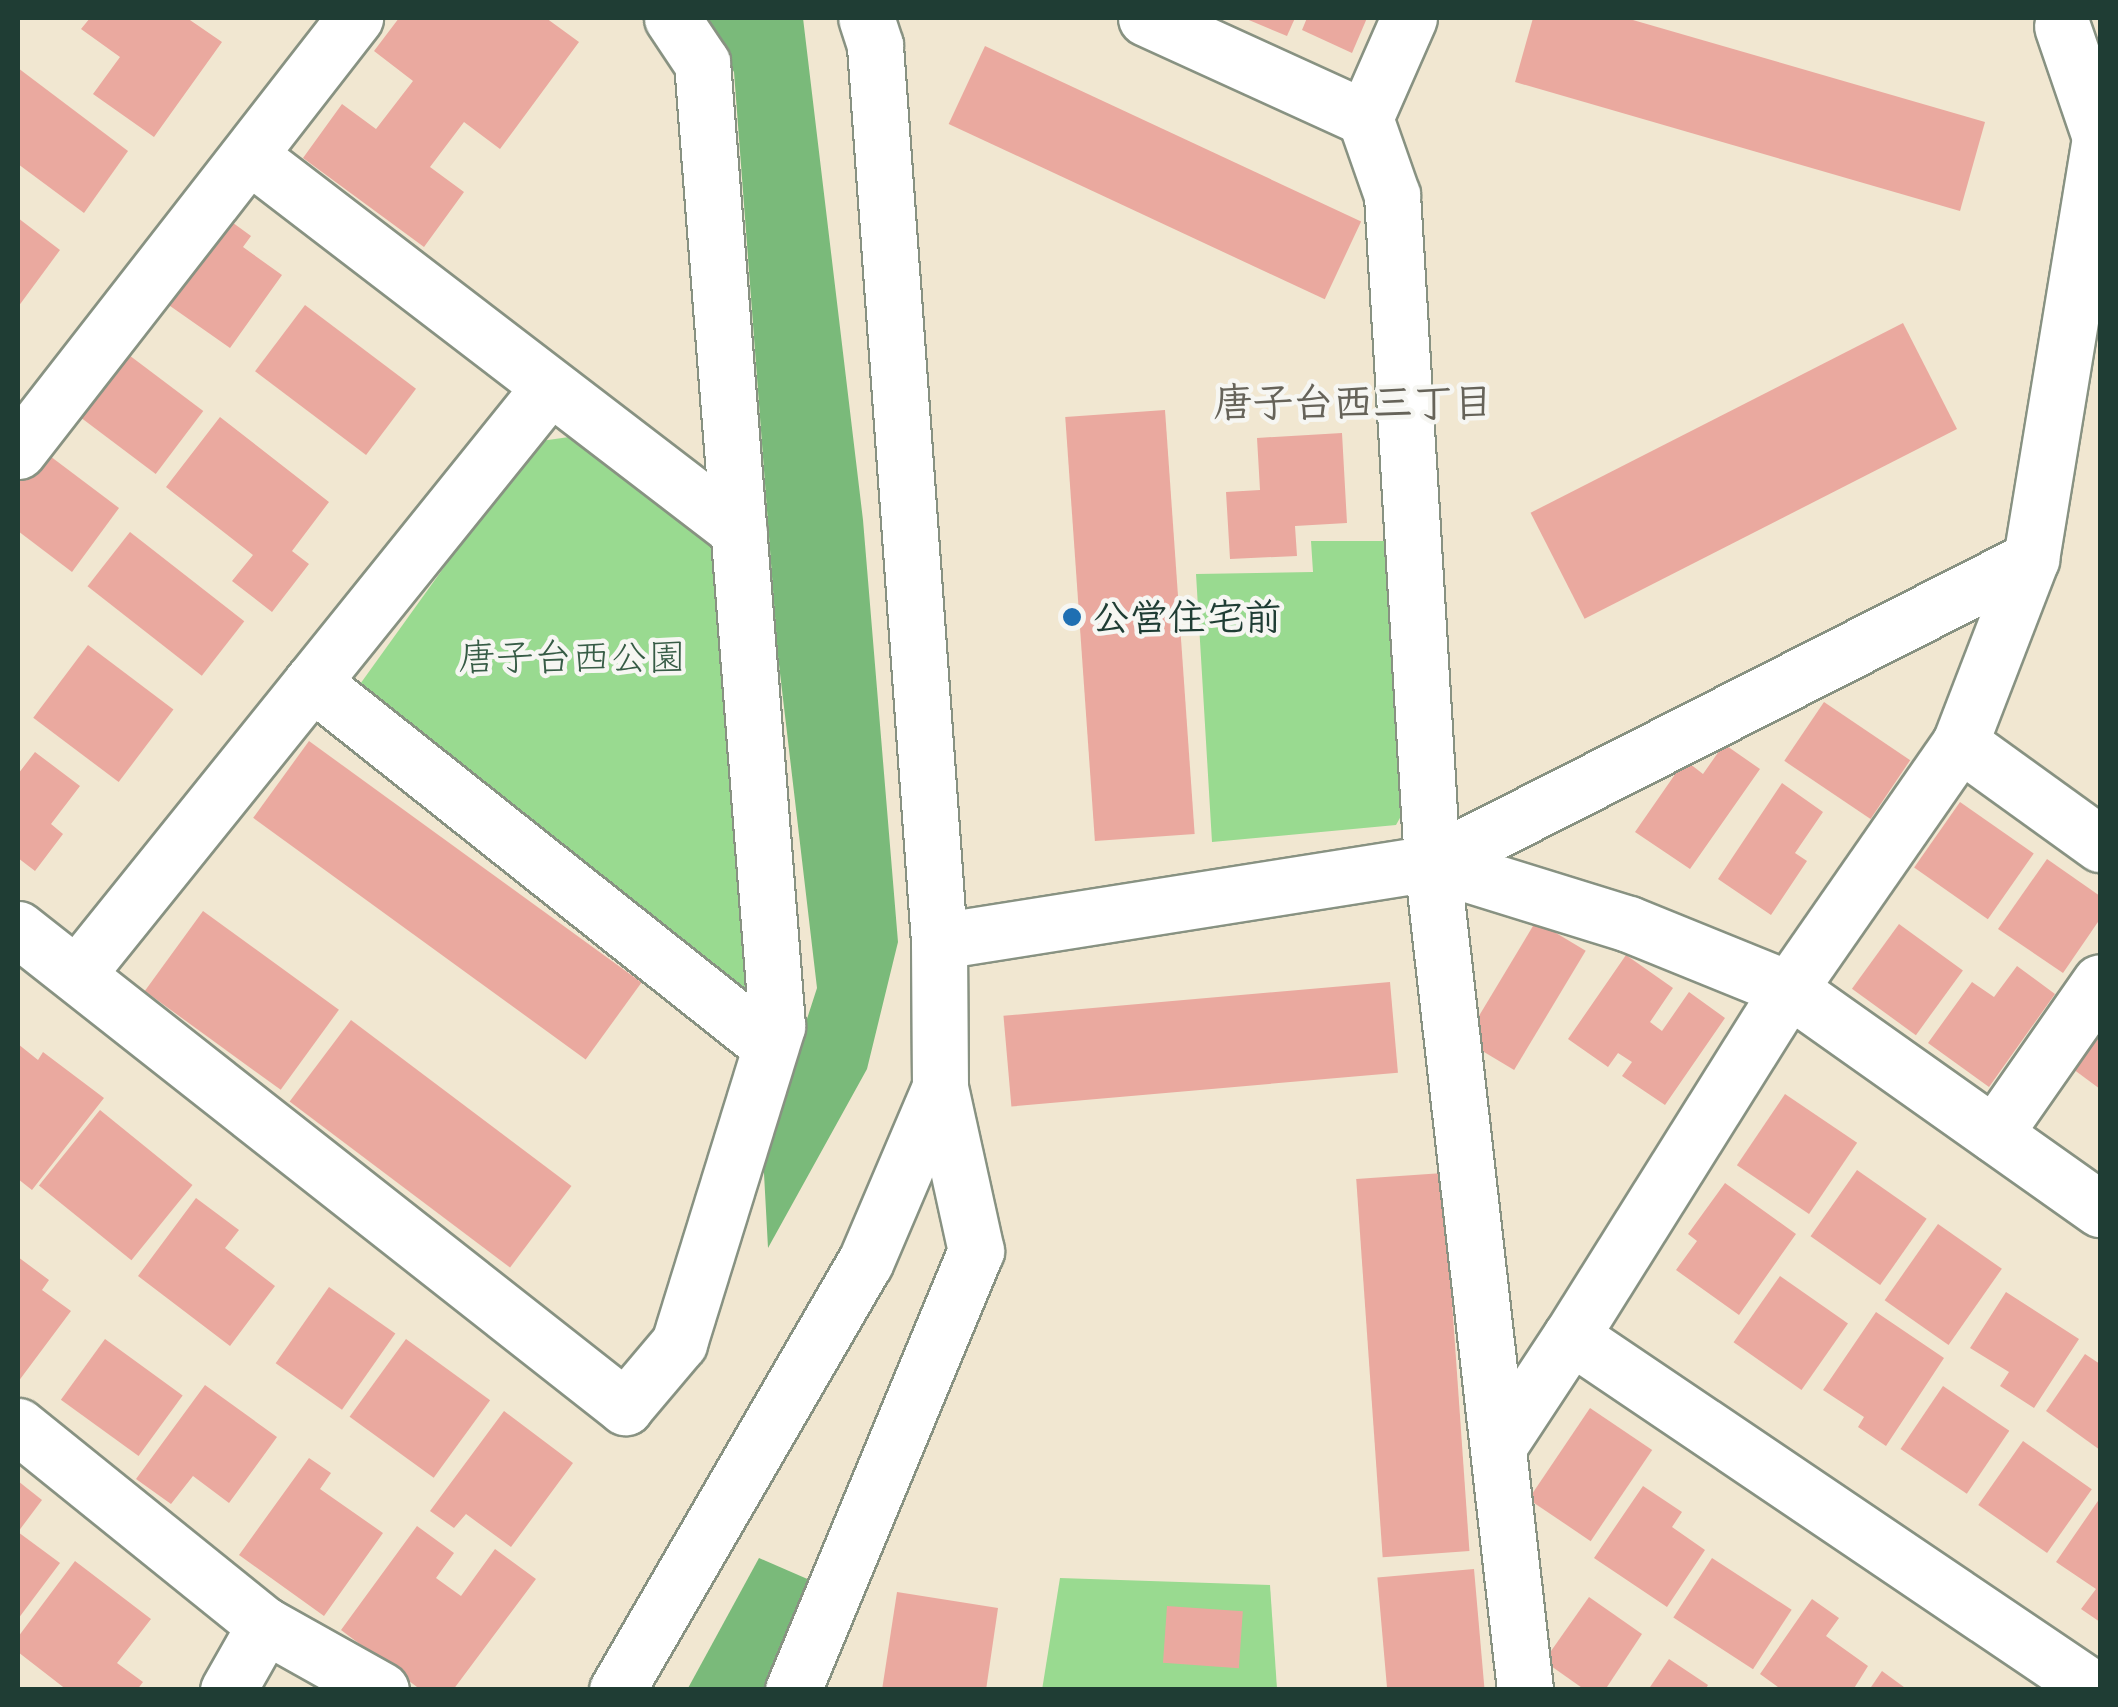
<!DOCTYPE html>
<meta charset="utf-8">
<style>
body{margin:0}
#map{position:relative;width:2118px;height:1707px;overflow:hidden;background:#f1e7d1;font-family:"Patrick Hand","Klee One",sans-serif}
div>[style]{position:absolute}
.green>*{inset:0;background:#99da90}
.forest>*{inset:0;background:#7aba7a}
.building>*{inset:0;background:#eaa99f;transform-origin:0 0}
.roads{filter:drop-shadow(2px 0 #889282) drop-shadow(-2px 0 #889282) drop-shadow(0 2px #889282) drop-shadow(0 -2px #889282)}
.minor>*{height:55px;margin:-27.5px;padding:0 27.5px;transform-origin:27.5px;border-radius:27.5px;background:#fff}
.dots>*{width:28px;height:28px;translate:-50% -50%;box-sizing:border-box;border:5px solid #f6f6f2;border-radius:50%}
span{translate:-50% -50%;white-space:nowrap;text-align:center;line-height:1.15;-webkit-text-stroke:9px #f6f6f2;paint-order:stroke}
.poi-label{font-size:38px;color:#1f3d34;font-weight:700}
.left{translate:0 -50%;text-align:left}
.park-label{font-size:38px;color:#375c46}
.neighbourhood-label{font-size:40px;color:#666359;font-weight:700}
.frame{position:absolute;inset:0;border:20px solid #1f3d34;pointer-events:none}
</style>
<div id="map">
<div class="green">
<div style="clip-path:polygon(576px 436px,726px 555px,749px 999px,358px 687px,534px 442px)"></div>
<div style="clip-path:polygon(1311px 541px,1384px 541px,1410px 800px,1396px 825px,1212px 842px,1196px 574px,1313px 572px)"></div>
<div style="clip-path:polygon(1060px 1578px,1270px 1585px,1277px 1689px,1042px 1690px)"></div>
</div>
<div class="forest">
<div style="clip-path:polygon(701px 18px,803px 18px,863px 520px,898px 942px,867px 1069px,768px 1248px,763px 1155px,817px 988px,778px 656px,734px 72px)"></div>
<div style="clip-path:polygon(759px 1558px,812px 1581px,771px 1689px,687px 1690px)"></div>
</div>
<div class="building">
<div style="clip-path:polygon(90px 18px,187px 18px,222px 42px,154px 137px,93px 94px,120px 57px,81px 29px)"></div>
<div style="clip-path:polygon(399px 18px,546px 18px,579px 42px,500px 149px,464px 122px,430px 167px,464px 192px,424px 247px,303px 158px,342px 104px,376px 129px,413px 81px,374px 51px)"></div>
<div style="clip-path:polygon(1244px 18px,1295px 18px,1287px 36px)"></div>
<div style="clip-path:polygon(1307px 18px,1367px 18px,1352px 53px,1302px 30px)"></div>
<div style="clip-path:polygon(1533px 18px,1626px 18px,1985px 122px,1960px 211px,1515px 82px)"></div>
<div style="left:985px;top:46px;width:415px;height:86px;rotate:25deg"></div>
<div style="clip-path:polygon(18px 68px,128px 151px,84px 213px,18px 164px)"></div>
<div style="clip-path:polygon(214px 209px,251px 236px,243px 247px,282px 275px,230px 348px,153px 294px)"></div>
<div style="clip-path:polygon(18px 218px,60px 250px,18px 307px)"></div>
<div style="left:305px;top:305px;width:139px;height:83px;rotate:37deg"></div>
<div style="left:1903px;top:323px;width:119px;height:418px;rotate:63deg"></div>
<div style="left:113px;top:343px;width:113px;height:79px;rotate:37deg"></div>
<div style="left:1165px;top:410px;width:425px;height:100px;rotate:86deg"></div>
<div style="clip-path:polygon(220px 417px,329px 502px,292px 551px,309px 564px,272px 612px,232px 581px,253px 555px,166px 487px)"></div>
<div style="clip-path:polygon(1342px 433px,1347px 523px,1295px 526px,1297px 556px,1230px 559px,1226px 492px,1260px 490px,1257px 438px)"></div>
<div style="clip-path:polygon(34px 444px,119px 508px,72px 572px,18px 531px,18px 465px)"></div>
<div style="left:130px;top:532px;width:145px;height:69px;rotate:38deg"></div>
<div style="left:88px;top:645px;width:107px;height:91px;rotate:37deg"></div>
<div style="left:1824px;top:702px;width:104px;height:71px;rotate:34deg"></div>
<div style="left:309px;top:741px;width:411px;height:95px;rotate:36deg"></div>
<div style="clip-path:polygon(1724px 744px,1760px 769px,1690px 869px,1635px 832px,1685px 760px,1703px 774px)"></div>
<div style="clip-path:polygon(35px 752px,80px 786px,51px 824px,63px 834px,35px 871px,18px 858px,18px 774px)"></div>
<div style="clip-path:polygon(1782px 783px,1823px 812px,1795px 853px,1807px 861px,1771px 915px,1718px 879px)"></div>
<div style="left:1960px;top:802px;width:90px;height:80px;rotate:35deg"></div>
<div style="clip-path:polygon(2047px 859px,2100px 896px,2100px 919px,2063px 973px,1998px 929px)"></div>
<div style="left:203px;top:911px;width:168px;height:99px;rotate:36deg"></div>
<div style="left:1536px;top:921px;width:58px;height:139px;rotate:31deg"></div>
<div style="left:1899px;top:924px;width:79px;height:80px;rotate:36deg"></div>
<div style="clip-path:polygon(1626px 955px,1673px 988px,1650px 1022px,1662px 1031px,1689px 992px,1725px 1018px,1665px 1105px,1622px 1076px,1632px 1062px,1618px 1053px,1608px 1067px,1568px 1039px)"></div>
<div style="clip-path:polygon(2017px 966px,2055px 994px,1989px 1087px,1928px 1043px,1972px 982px,1994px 997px)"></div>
<div style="left:1390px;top:982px;width:91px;height:388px;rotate:85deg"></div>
<div style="left:351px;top:1020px;width:276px;height:102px;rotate:37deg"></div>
<div style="clip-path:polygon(2100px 1031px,2100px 1089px,2073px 1069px)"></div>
<div style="clip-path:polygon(18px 1044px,38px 1060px,43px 1052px,104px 1098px,32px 1190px,18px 1179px)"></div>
<div style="left:1785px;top:1094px;width:87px;height:86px;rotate:34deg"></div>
<div style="left:100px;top:1110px;width:119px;height:97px;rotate:39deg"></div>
<div style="left:1857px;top:1170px;width:85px;height:81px;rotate:35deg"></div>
<div style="left:1443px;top:1173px;width:379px;height:87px;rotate:86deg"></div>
<div style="clip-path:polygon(1725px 1183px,1796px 1234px,1739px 1315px,1676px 1270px,1697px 1241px,1688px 1234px)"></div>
<div style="clip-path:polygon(196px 1198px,239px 1230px,225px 1248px,275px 1286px,230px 1346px,138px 1276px)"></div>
<div style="left:1938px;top:1224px;width:78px;height:93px;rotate:35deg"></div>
<div style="clip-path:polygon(18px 1257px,49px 1280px,42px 1290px,71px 1311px,18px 1382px)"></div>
<div style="left:1780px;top:1276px;width:83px;height:81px;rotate:35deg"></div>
<div style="left:329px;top:1287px;width:81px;height:93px;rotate:35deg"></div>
<div style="clip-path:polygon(2006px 1292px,2079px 1339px,2034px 1408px,2000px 1386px,2009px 1372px,1970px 1348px)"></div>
<div style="clip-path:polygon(1876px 1312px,1944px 1358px,1886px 1446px,1858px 1427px,1864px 1417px,1823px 1390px)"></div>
<div style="left:105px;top:1339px;width:96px;height:75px;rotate:36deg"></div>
<div style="left:406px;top:1339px;width:104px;height:96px;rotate:36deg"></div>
<div style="clip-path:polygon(2085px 1354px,2100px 1364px,2100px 1450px,2046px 1411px)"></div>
<div style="clip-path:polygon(205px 1385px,277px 1437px,229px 1503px,193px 1476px,171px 1504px,136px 1479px)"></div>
<div style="left:1943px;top:1386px;width:80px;height:76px;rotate:34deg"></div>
<div style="left:1590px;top:1408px;width:75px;height:110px;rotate:34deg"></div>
<div style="clip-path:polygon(504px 1411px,573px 1463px,511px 1547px,466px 1514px,454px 1528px,430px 1511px)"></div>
<div style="left:2023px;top:1441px;width:84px;height:78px;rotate:35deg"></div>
<div style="clip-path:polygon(309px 1458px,331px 1473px,320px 1489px,383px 1533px,324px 1616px,239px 1555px)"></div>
<div style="clip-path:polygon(18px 1481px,42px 1500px,18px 1532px)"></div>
<div style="clip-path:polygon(1643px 1486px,1682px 1512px,1672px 1527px,1705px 1550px,1667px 1607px,1594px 1558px)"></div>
<div style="clip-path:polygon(2100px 1498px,2100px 1622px,2081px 1609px,2096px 1589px,2056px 1562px)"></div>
<div style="clip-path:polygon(417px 1526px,454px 1553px,436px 1578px,461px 1596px,495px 1549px,536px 1579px,453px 1690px,421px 1690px,341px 1630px)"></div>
<div style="clip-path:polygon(18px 1532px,60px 1563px,18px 1619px)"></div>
<div style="left:1712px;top:1558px;width:95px;height:71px;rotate:33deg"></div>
<div style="clip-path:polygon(75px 1561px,151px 1619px,117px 1663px,143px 1682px,137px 1690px,67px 1690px,18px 1652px,18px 1637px)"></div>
<div style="left:1474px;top:1569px;width:121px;height:97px;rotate:85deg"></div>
<div style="clip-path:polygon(897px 1592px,998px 1608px,986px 1690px,882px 1690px)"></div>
<div style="clip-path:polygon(1589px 1597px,1642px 1634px,1605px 1690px,1585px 1690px,1544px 1661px)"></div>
<div style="clip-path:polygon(1812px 1599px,1839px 1618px,1826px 1636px,1868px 1666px,1853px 1690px,1782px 1690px,1760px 1674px)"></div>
<div style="left:1167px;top:1606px;width:76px;height:57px;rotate:4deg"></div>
<div style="clip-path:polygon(1669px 1659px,1708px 1685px,1705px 1690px,1648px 1690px)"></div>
<div style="clip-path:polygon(1882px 1671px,1908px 1690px,1869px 1690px)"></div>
</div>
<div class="roads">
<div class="minor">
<div style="left:1146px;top:18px;width:241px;rotate:24.5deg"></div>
<div style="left:1409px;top:18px;width:109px;rotate:113.7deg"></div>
<div style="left:1365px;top:118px;width:82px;rotate:70.7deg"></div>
<div style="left:1392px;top:195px;width:669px;rotate:86.57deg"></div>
<div style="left:1432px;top:863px;width:832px;rotate:83.58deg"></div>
<div style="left:250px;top:156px;width:616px;rotate:37.48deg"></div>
<div style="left:18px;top:451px;width:549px;rotate:-52.11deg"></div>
<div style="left:312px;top:682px;width:585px;rotate:38.48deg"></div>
<div style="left:1960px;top:743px;width:173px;rotate:35.8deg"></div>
<div style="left:1432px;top:863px;width:206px;rotate:17.2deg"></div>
<div style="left:1629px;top:924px;width:173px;rotate:22.1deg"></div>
<div style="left:1789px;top:989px;width:381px;rotate:35.3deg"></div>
<div style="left:18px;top:929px;width:773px;rotate:38.22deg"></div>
<div style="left:625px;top:1407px;width:84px;rotate:-49.8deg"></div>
<div style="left:679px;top:1343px;width:332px;rotate:-72.8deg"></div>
<div style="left:777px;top:1026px;width:966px;rotate:-94.45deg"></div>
<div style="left:702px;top:63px;width:54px;rotate:-123.7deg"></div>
<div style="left:939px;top:941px;width:499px;rotate:-9deg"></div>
<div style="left:1432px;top:863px;width:672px;rotate:-26.91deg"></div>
<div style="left:77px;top:974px;width:751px;rotate:-51.16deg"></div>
<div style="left:1994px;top:1134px;width:185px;rotate:-55.1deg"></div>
<div style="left:1571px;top:1336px;width:410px;rotate:-57.9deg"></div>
<div style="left:1789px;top:989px;width:300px;rotate:-55.2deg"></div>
<div style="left:1960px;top:743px;width:197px;rotate:-68.9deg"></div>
<div style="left:2031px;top:559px;width:428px;rotate:-80.7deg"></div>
<div style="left:2100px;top:137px;width:117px;rotate:-108.9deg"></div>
<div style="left:18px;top:1426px;width:317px;rotate:38.9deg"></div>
<div style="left:265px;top:1625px;width:133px;rotate:29.3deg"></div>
<div style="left:1501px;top:1442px;width:127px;rotate:-56.6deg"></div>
<div style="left:1571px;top:1336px;width:632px;rotate:34.04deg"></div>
<div style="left:228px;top:1690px;width:75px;rotate:-60.4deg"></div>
<div style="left:617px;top:1690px;width:494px;rotate:-59.9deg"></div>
<div style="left:865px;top:1263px;width:191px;rotate:-66.9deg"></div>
<div style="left:940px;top:1087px;width:146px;rotate:-90.4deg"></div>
<div style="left:939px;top:941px;width:898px;rotate:-94.09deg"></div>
<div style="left:875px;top:45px;width:28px;rotate:-108deg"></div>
<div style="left:793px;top:1690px;width:476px;rotate:-67.4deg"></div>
<div style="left:976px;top:1251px;width:168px;rotate:-102.4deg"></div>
</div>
</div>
<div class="dots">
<div style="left:1072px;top:617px;background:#1f6fb2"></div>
</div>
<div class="poi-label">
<span class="left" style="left:1092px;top:617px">公営住宅前</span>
</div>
<div class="park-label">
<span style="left:572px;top:657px">唐子台西公園</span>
</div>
<div class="neighbourhood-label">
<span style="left:1353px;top:401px">唐子台西三丁目</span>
</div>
<div class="frame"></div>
</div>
